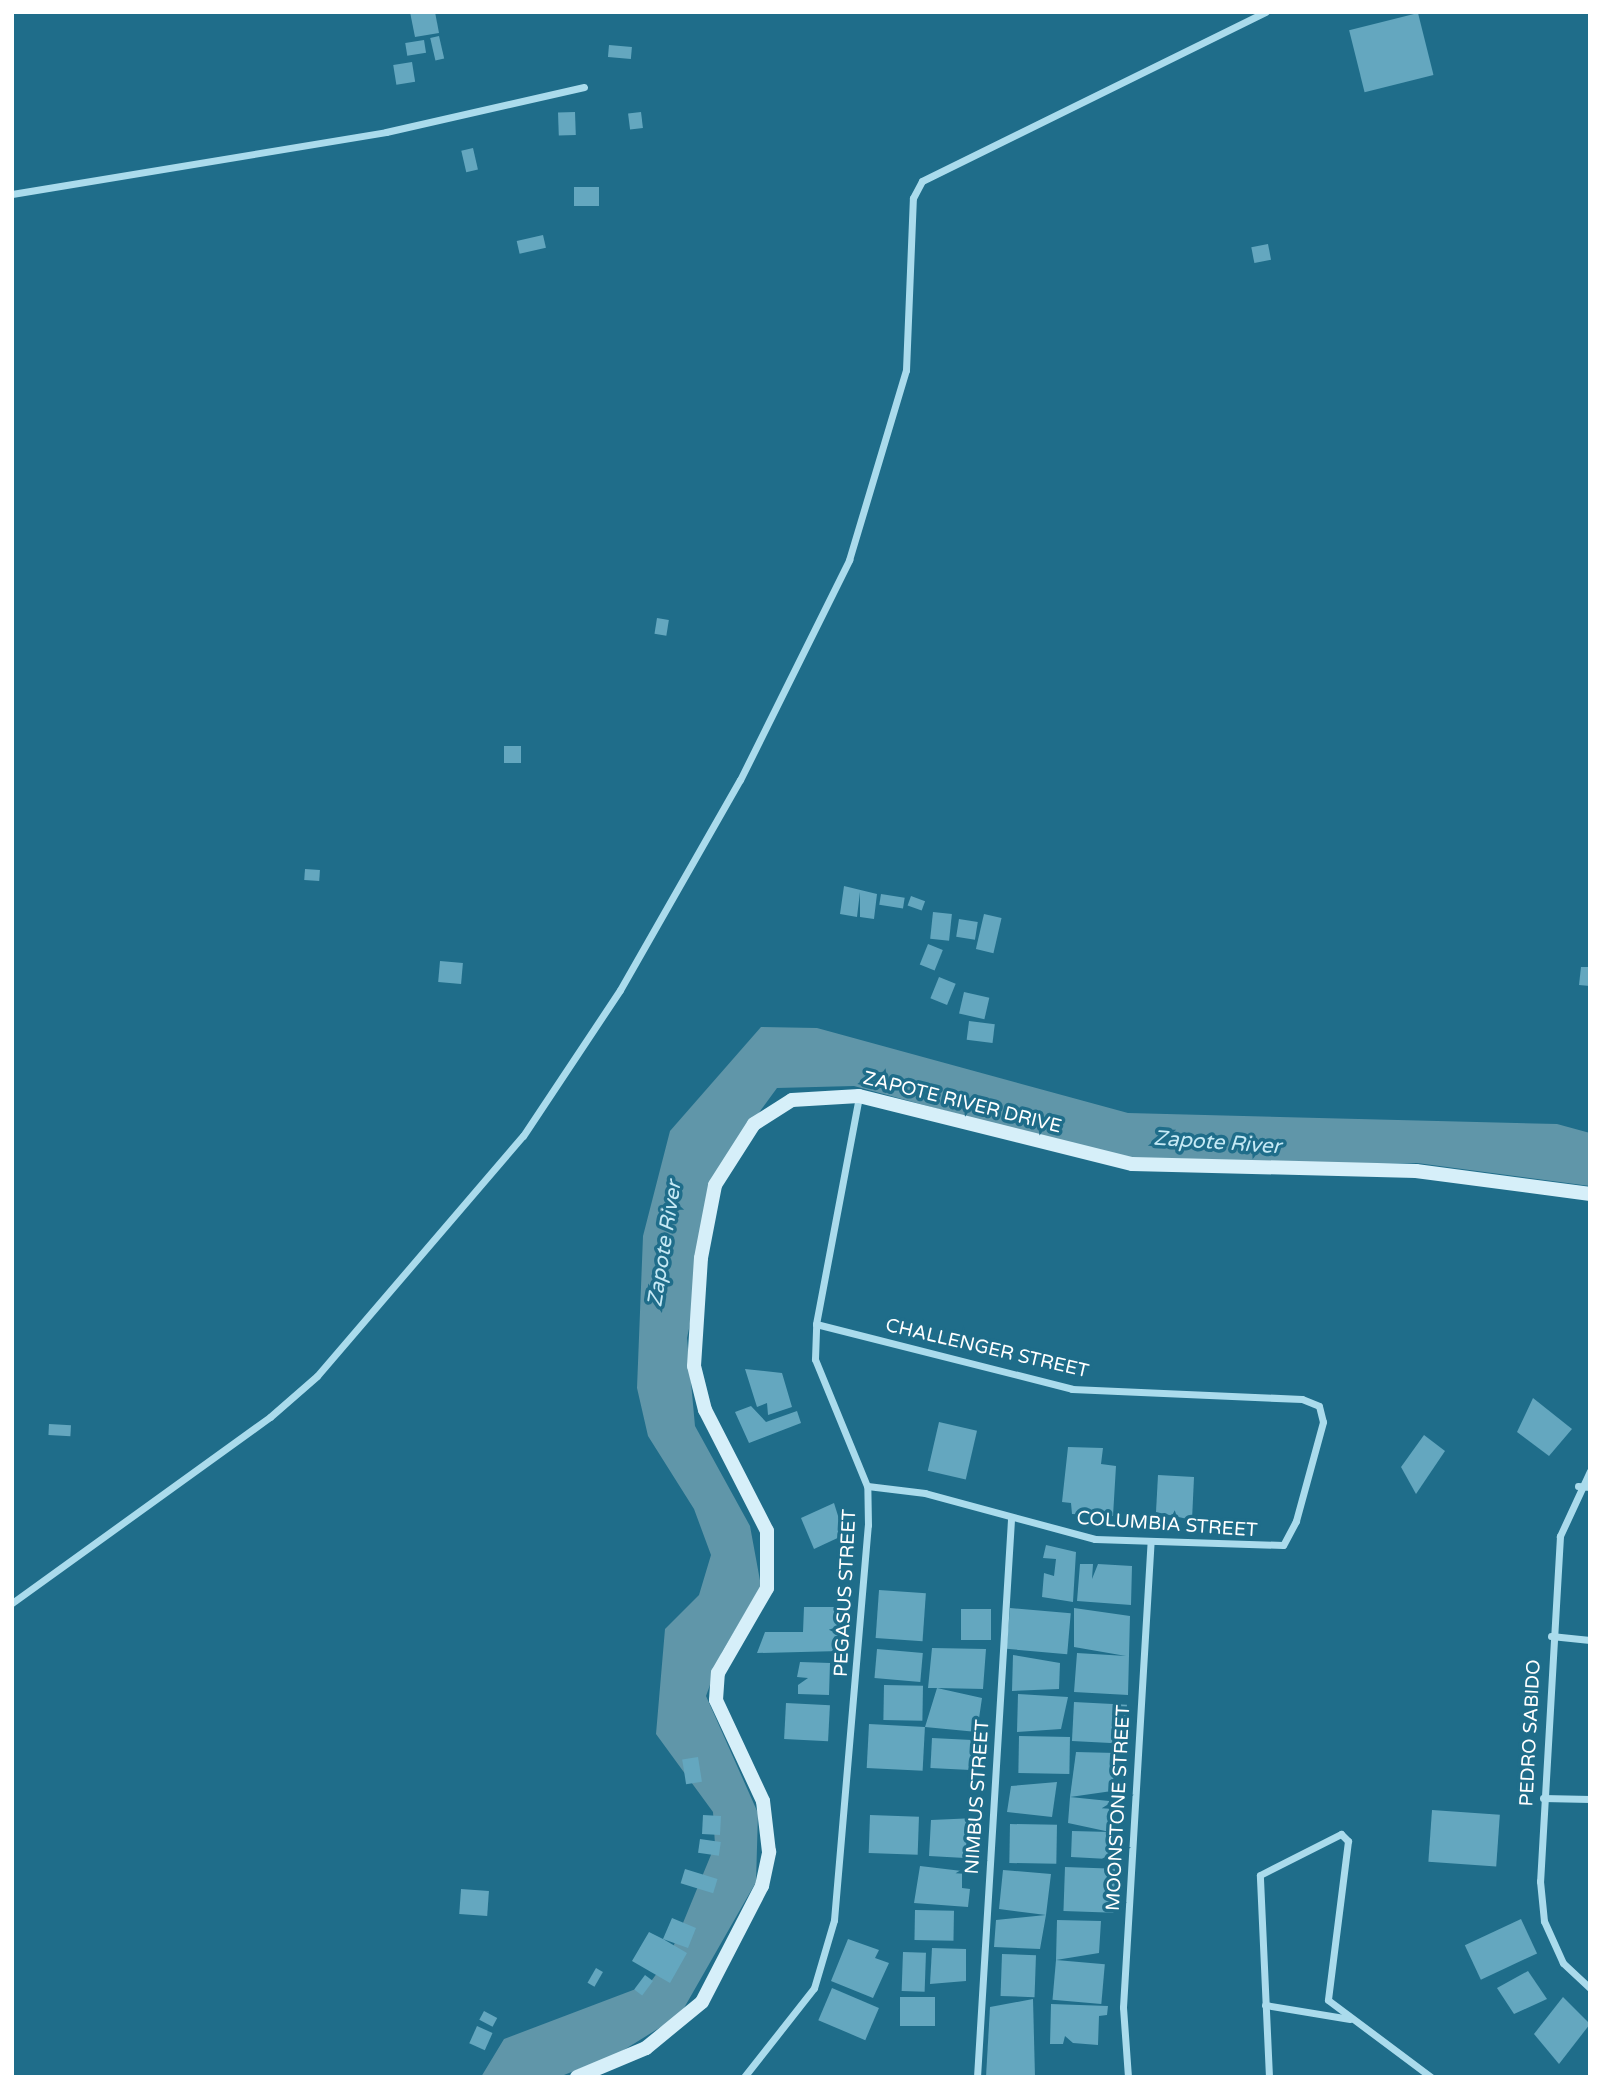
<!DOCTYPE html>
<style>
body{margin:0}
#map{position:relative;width:1602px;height:2089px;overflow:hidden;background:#1f6d8a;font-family:"Varela Round",sans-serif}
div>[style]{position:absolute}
.water>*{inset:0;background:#6096a9}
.building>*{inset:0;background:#64a7bf;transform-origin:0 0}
.minor>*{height:7px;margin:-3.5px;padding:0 3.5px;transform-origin:3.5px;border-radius:3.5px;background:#aadbec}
.secondary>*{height:14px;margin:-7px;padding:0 7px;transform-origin:7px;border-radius:7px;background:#d6eff9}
span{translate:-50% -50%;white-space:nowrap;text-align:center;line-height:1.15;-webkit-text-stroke:7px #1f6d8a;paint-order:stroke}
.street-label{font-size:19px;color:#fff}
.water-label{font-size:21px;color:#c5e9f5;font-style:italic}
.frame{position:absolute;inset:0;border:14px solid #fff;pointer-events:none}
</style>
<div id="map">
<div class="water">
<div style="clip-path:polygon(761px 1027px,817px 1028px,1128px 1113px,1557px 1124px,1590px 1133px,1590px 1186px,1417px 1163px,1229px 1166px,1126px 1160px,854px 1086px,777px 1088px,725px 1159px,687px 1338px,695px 1426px,750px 1526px,761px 1586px,722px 1652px,706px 1696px,758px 1813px,756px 1882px,680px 2015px,619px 2053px,559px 2077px,481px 2077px,504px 2039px,649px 1984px,669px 1957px,715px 1845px,713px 1812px,656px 1734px,665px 1629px,699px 1595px,711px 1555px,694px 1509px,648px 1436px,637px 1388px,643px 1236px,670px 1131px)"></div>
</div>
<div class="building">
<div style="clip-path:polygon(410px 12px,435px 12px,439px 33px,415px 37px)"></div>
<div style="left:1418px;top:13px;width:64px;height:71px;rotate:76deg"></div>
<div style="left:439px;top:36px;width:23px;height:9px;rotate:77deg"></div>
<div style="left:424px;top:40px;width:13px;height:19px;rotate:81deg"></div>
<div style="left:609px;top:45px;width:23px;height:12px;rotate:5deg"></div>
<div style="left:412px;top:62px;width:20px;height:19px;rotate:81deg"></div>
<div style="left:575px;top:112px;width:23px;height:17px;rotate:88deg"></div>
<div style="left:641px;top:112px;width:16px;height:13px;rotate:83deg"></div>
<div style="left:473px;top:148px;width:22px;height:12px;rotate:77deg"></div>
<div style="left:574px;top:187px;width:25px;height:19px"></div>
<div style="left:543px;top:235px;width:13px;height:27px;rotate:77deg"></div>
<div style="left:1268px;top:244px;width:16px;height:17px;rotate:79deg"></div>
<div style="left:657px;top:618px;width:12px;height:16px;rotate:9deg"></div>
<div style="left:504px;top:746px;width:17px;height:17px"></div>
<div style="left:305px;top:869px;width:15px;height:11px;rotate:4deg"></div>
<div style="clip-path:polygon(844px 886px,877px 894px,874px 919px,860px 917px,860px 892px,857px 917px,840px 914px)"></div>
<div style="left:881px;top:894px;width:24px;height:11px;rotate:9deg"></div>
<div style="left:911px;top:896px;width:15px;height:10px;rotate:20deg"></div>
<div style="left:933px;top:912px;width:19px;height:27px;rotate:6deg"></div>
<div style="left:984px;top:914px;width:18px;height:36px;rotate:13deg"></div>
<div style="left:959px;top:919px;width:19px;height:18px;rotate:9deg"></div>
<div style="left:928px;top:944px;width:16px;height:22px;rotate:22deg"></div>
<div style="left:440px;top:961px;width:23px;height:21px;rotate:5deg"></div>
<div style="clip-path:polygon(1581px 967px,1590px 967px,1590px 986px,1579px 985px)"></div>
<div style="left:939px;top:977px;width:18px;height:23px;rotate:22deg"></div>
<div style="left:964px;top:992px;width:26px;height:22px;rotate:13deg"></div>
<div style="left:969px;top:1021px;width:26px;height:19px;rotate:7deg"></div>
<div style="clip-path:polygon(745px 1369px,782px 1373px,792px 1407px,768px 1415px,767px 1403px,757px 1407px)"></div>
<div style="clip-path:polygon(1533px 1398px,1572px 1429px,1549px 1456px,1517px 1432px)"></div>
<div style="clip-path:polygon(751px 1406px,766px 1422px,797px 1411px,801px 1423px,749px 1443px,735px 1412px)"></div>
<div style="left:939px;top:1422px;width:39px;height:50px;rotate:13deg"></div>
<div style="left:49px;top:1424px;width:22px;height:11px;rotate:3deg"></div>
<div style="clip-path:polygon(1424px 1435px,1445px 1451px,1416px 1494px,1401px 1467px)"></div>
<div style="clip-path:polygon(1068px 1447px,1103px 1448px,1101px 1464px,1116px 1466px,1113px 1516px,1072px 1514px,1071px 1503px,1062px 1502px)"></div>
<div style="clip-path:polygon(1158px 1475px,1194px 1477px,1192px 1520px,1156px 1512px)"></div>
<div style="clip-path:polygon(834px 1503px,844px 1535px,814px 1549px,801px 1518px)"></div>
<div style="clip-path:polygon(1046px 1545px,1076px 1552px,1073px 1602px,1042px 1597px,1044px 1573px,1054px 1576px,1056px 1559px,1043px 1558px)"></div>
<div style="clip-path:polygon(1080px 1564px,1093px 1564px,1092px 1579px,1098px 1564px,1132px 1566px,1131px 1605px,1077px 1601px)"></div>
<div style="left:879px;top:1590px;width:47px;height:48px;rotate:4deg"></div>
<div style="clip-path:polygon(804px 1607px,840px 1607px,840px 1651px,757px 1653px,765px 1632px,803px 1632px)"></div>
<div style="left:1010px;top:1608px;width:61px;height:41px;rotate:5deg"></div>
<div style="clip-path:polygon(1074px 1608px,1130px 1616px,1128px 1695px,1074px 1692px,1077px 1653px,1126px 1656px,1074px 1647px)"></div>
<div style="left:961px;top:1609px;width:30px;height:31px"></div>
<div style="clip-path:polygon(932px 1648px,986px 1649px,983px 1689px,937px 1688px,982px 1698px,977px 1732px,925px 1727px,937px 1688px,928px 1688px)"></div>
<div style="left:877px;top:1649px;width:46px;height:29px;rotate:5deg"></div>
<div style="clip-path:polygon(1013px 1655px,1060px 1663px,1059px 1689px,1012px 1691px)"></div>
<div style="clip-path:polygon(800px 1662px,830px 1663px,829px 1695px,798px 1694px,798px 1685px,808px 1678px,797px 1677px)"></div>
<div style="left:884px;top:1685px;width:39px;height:35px;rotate:1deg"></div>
<div style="clip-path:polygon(1018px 1694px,1068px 1697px,1061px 1729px,1017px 1732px)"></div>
<div style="left:1074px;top:1702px;width:53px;height:39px;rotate:3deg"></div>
<div style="left:786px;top:1703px;width:44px;height:36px;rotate:3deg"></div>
<div style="left:869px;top:1724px;width:56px;height:44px;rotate:3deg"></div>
<div style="left:1019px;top:1736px;width:51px;height:37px;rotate:1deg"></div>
<div style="left:932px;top:1738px;width:40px;height:30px;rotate:3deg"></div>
<div style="clip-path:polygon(1076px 1752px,1116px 1753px,1112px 1791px,1070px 1797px)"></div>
<div style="left:698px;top:1757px;width:25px;height:16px;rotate:81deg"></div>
<div style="clip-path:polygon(1057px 1782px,1052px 1817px,1007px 1812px,1011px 1786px)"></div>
<div style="clip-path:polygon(1070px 1797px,1109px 1801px,1110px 1832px,1108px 1859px,1071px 1857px,1072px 1831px,1110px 1832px,1068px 1823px)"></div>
<div style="left:1432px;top:1810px;width:68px;height:52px;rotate:4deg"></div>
<div style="left:703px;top:1815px;width:18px;height:19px;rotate:3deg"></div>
<div style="left:870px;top:1815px;width:49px;height:38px;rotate:2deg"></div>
<div style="clip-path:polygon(976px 1818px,979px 1837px,967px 1836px,965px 1858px,929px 1856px,931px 1820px)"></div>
<div style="left:1010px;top:1824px;width:47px;height:39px;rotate:1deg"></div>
<div style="left:700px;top:1839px;width:21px;height:14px;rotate:8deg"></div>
<div style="clip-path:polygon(920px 1866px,962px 1871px,962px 1888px,970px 1889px,968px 1907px,914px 1903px)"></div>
<div style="left:1065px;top:1867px;width:50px;height:44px;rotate:2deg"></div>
<div style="left:685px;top:1869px;width:34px;height:15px;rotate:17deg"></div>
<div style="clip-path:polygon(1003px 1870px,1051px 1874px,1046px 1915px,1040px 1949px,994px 1947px,996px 1920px,1046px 1915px,999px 1909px)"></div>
<div style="left:461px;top:1889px;width:28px;height:25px;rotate:4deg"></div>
<div style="left:915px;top:1910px;width:39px;height:30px;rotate:1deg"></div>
<div style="clip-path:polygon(672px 1918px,696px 1928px,688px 1948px,663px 1939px,687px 1953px,670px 1983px,632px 1961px,649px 1932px,663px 1939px)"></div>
<div style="left:1521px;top:1919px;width:38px;height:62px;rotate:65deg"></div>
<div style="clip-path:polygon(1057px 1920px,1101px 1921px,1099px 1953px,1056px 1960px)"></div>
<div style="clip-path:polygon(848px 1939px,879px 1950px,875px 1958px,889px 1963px,873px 1998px,831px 1981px)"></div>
<div style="clip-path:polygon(932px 1948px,966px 1949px,966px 1981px,930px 1984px)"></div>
<div style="left:903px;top:1952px;width:23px;height:39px;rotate:2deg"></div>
<div style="left:1002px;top:1954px;width:34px;height:42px;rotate:2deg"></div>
<div style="left:1056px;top:1960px;width:49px;height:40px;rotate:5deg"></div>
<div style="left:596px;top:1968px;width:8px;height:17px;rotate:30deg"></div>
<div style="clip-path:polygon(1528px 1971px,1547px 1999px,1514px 2014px,1497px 1988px)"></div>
<div style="left:645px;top:1975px;width:10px;height:18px;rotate:37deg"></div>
<div style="left:832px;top:1988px;width:51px;height:35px;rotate:23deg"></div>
<div style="left:935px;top:1997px;width:29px;height:35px;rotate:90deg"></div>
<div style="clip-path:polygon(1563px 1997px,1590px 2024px,1559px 2064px,1534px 2034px)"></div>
<div style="clip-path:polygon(1033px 1999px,1035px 2077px,986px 2077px,990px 2007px)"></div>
<div style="clip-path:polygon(1051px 2004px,1108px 2006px,1107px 2015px,1099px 2016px,1098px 2045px,1073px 2043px,1065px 2036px,1063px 2044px,1050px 2044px)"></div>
<div style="left:484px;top:2011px;width:15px;height:10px;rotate:28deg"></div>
<div style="left:477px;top:2026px;width:17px;height:19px;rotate:24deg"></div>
</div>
<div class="minor">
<div style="left:12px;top:194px;width:379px;rotate:-9.4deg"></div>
<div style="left:386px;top:132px;width:203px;rotate:-12.8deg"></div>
<div style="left:816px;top:1324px;width:264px;rotate:14.2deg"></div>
<div style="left:1072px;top:1389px;width:230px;rotate:2.5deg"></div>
<div style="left:1302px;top:1399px;width:18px;rotate:22deg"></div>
<div style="left:1319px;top:1406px;width:16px;rotate:76deg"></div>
<div style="left:1323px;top:1422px;width:103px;rotate:105.3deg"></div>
<div style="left:1296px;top:1521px;width:27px;rotate:118deg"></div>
<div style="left:1283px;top:1545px;width:188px;rotate:-178.2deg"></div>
<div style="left:1095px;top:1539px;width:176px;rotate:-164.9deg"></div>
<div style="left:925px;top:1493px;width:58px;rotate:-173.1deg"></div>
<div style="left:1590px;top:1471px;width:72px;rotate:114.8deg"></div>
<div style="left:1560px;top:1536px;width:346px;rotate:93.3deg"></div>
<div style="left:1540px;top:1881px;width:40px;rotate:84.3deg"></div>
<div style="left:1544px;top:1921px;width:46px;rotate:65.7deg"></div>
<div style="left:1563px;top:1963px;width:37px;rotate:43deg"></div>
<div style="left:1578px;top:1486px;width:12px;rotate:5deg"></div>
<div style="left:12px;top:1603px;width:318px;rotate:-35.8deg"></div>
<div style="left:270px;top:1417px;width:62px;rotate:-41.1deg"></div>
<div style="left:317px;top:1376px;width:316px;rotate:-49.4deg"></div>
<div style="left:523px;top:1136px;width:175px;rotate:-56.4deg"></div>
<div style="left:620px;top:990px;width:242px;rotate:-60.3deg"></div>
<div style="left:740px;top:780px;width:246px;rotate:-63.6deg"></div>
<div style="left:849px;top:560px;width:198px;rotate:-73.3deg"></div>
<div style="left:906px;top:370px;width:172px;rotate:-87.7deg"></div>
<div style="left:913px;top:198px;width:19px;rotate:-62deg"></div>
<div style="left:922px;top:181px;width:383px;rotate:-26.2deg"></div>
<div style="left:1551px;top:1636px;width:39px;rotate:6deg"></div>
<div style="left:1543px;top:1798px;width:47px;rotate:1.2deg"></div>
<div style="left:1265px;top:2005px;width:86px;rotate:9.4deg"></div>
<div style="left:744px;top:2077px;width:113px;rotate:-51.8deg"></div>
<div style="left:814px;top:1988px;width:71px;rotate:-73.6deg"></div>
<div style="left:834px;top:1920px;width:396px;rotate:-85.1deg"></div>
<div style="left:868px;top:1525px;width:39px;rotate:-91deg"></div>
<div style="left:867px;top:1486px;width:137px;rotate:-112.3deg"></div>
<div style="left:815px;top:1359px;width:35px;rotate:-88deg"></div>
<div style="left:816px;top:1324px;width:232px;rotate:-79.3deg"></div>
<div style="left:977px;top:2077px;width:559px;rotate:-86.51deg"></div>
<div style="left:1128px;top:2077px;width:70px;rotate:-94.1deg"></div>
<div style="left:1123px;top:2007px;width:466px;rotate:-86.6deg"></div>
<div style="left:1269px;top:2077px;width:202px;rotate:-92.6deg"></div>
<div style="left:1260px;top:1875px;width:91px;rotate:-26.8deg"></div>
<div style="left:1341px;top:1834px;width:10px;rotate:45deg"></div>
<div style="left:1348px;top:1841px;width:160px;rotate:97.2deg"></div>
<div style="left:1328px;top:2000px;width:129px;rotate:36.8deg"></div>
</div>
<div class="secondary">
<div style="left:577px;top:2077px;width:75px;rotate:-22.8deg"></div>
<div style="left:646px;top:2048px;width:72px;rotate:-39.4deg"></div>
<div style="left:702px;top:2002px;width:131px;rotate:-62.7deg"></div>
<div style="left:762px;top:1886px;width:35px;rotate:-78deg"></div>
<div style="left:769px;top:1852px;width:51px;rotate:-96.7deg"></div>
<div style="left:763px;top:1801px;width:111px;rotate:-115deg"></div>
<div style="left:716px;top:1700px;width:27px;rotate:-86deg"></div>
<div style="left:718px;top:1673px;width:98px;rotate:-60deg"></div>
<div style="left:767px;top:1588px;width:57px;rotate:-90deg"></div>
<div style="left:767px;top:1531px;width:136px;rotate:-117.1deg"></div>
<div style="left:705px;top:1410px;width:45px;rotate:-104deg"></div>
<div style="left:694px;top:1366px;width:108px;rotate:-86.3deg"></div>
<div style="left:701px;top:1258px;width:74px;rotate:-79.1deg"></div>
<div style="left:715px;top:1185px;width:72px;rotate:-57.4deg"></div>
<div style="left:754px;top:1124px;width:45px;rotate:-32.3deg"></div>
<div style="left:792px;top:1100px;width:67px;rotate:-3.4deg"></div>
<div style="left:859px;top:1096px;width:281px;rotate:14deg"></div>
<div style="left:1132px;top:1164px;width:284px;rotate:1.4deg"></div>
<div style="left:1416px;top:1171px;width:176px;rotate:7.5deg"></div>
</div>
<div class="street-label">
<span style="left:962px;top:1103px;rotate:14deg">ZAPOTE RIVER DRIVE</span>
<span style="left:987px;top:1349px;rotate:13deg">CHALLENGER STREET</span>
<span style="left:1167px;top:1525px;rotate:4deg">COLUMBIA STREET</span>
<span style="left:846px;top:1593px;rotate:-87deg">PEGASUS STREET</span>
<span style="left:1531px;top:1733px;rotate:-87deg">PEDRO SABIDO</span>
<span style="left:978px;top:1797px;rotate:-86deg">NIMBUS STREET</span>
<span style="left:1119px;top:1808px;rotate:-87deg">MOONSTONE STREET</span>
</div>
<div class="water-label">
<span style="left:1217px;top:1143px;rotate:4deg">Zapote River</span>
<span style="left:665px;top:1244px;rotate:-81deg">Zapote River</span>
</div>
<div class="frame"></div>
</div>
